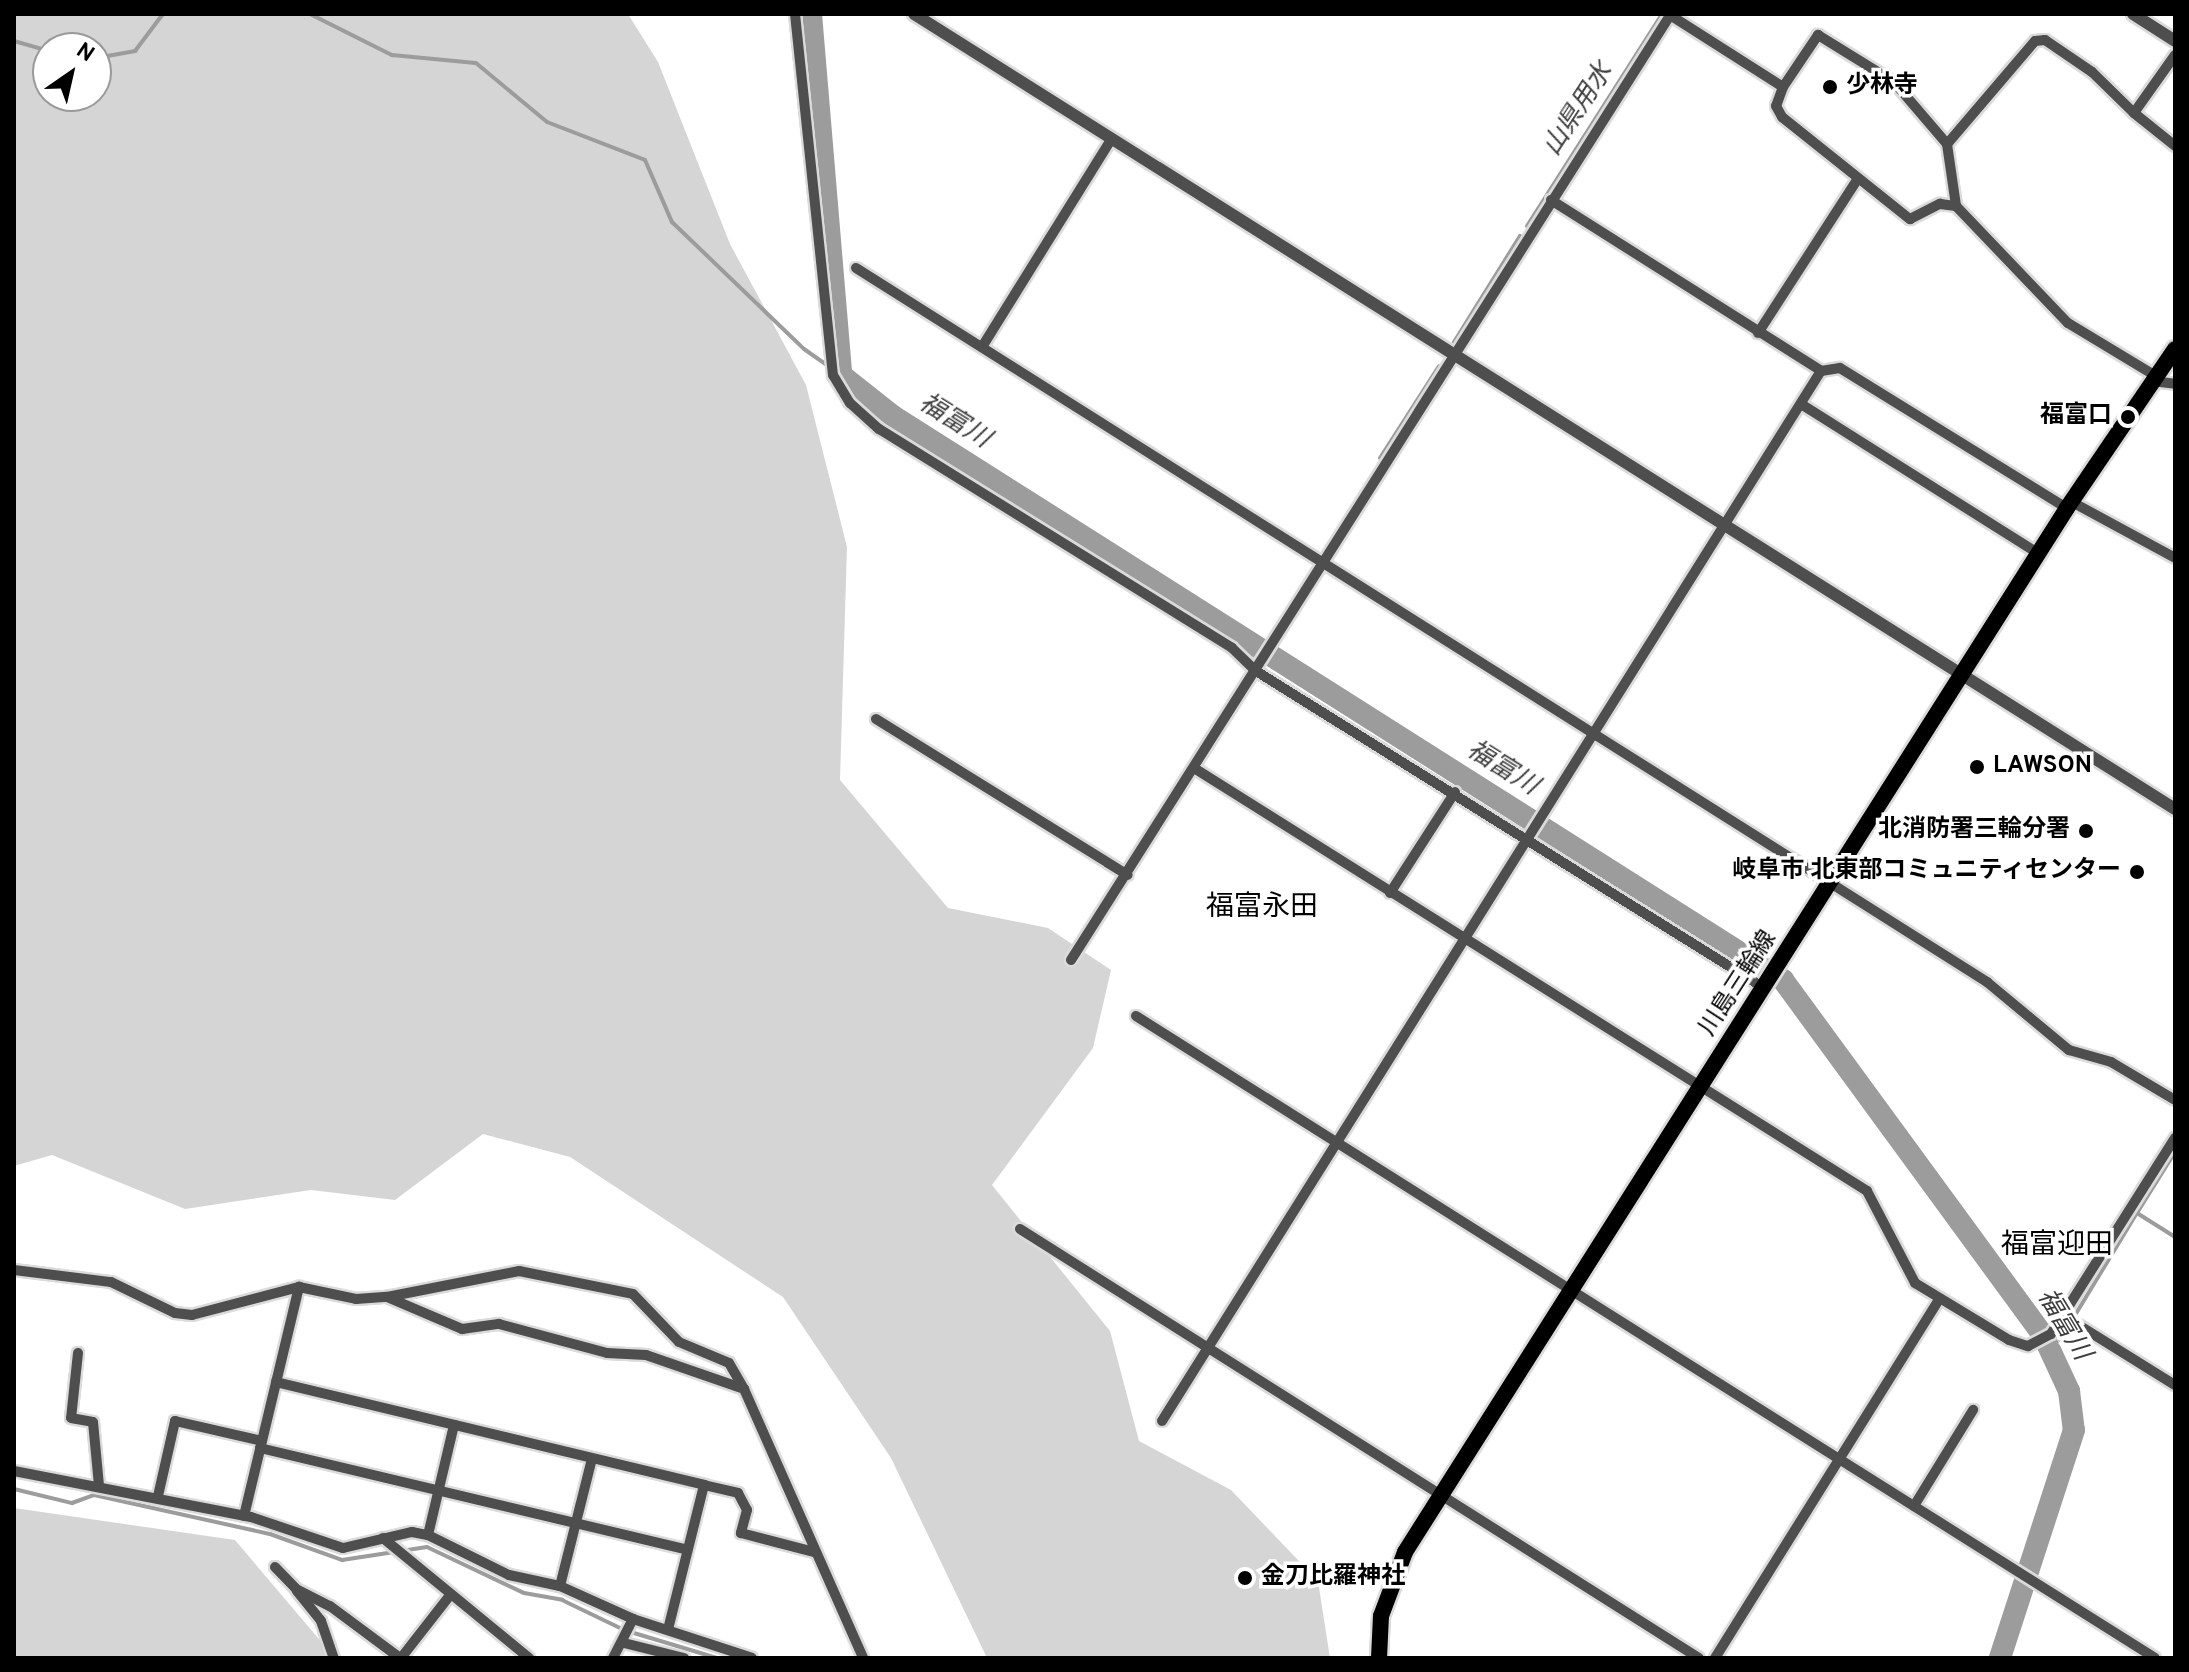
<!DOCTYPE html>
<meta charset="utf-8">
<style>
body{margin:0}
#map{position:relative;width:2189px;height:1672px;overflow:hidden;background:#fff;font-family:Overpass,"Noto Sans JP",sans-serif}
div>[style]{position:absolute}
.green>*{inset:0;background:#d5d5d5}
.stream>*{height:4px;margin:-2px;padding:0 2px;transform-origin:2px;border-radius:2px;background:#9c9c9c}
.river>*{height:22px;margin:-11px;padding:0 11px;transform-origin:11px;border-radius:11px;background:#9c9c9c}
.roads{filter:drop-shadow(2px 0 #dbdbdb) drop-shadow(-2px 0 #dbdbdb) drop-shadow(0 2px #dbdbdb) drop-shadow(0 -2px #dbdbdb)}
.minor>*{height:10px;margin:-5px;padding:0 5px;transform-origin:5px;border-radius:5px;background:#4e4e4e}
.tertiary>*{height:12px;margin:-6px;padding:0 6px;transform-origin:6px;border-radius:6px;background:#4e4e4e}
.primary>*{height:16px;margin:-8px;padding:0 8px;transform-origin:8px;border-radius:8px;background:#000}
.dots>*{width:22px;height:22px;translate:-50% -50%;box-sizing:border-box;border:4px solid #fff;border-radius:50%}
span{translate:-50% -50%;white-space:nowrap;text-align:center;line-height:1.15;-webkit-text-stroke:7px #fff;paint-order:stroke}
.poi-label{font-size:24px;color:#000;font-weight:700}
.left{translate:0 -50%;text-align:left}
.right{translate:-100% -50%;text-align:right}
.street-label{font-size:24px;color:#000}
.water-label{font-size:26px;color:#3d3d3d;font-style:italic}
.quarter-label{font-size:28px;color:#000}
.frame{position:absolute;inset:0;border:16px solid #000;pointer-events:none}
.north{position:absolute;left:32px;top:32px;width:80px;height:80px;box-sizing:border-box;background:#fff;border:2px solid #999;border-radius:50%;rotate:34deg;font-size:22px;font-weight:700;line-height:32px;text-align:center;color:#000}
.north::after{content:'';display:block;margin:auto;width:28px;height:36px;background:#000;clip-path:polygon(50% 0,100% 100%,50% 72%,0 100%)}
</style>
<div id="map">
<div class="green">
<div style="clip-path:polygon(evenodd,14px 14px,628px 14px,658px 62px,730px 244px,806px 385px,847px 547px,840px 780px,948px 908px,1048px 928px,1111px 970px,1093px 1048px,992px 1185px,1110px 1331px,1139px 1441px,1231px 1490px,1318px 1581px,1330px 1658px,987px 1658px,891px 1458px,783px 1297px,570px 1157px,483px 1134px,395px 1200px,311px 1190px,185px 1209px,52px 1155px,14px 1166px,14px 14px,48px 48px,96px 48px,96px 96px,48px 96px,48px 48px)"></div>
<div style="clip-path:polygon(14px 1508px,235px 1540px,335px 1658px,14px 1658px)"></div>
</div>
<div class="stream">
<div style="left:310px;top:14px;width:92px;rotate:26.6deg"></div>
<div style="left:392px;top:55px;width:84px;rotate:5.4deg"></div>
<div style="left:476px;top:63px;width:92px;rotate:39.7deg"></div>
<div style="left:547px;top:122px;width:105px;rotate:21.2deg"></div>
<div style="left:645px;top:160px;width:68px;rotate:66.5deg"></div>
<div style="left:672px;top:222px;width:183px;rotate:43.9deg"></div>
<div style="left:804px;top:349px;width:45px;rotate:35.1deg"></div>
<div style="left:14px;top:41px;width:35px;rotate:16deg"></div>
<div style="left:96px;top:58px;width:40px;rotate:-10deg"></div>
<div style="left:135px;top:51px;width:46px;rotate:-52.9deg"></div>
<div style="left:1527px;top:226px;width:251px;rotate:-57.5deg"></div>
<div style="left:1454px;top:342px;width:125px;rotate:-58.1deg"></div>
<div style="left:1380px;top:458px;width:109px;rotate:-57.3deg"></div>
<div style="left:2137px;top:1213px;width:72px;rotate:-58.1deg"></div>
<div style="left:2060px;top:1340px;width:149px;rotate:-58.8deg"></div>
<div style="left:2137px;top:1213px;width:45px;rotate:32.3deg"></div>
<div style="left:2049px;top:1348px;width:5px;rotate:-37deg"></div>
<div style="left:14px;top:1489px;width:60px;rotate:13.6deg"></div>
<div style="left:72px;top:1503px;width:23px;rotate:-20deg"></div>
<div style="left:94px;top:1495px;width:180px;rotate:12.5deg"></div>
<div style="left:270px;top:1534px;width:77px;rotate:19.9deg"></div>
<div style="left:342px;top:1560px;width:86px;rotate:-8.7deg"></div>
<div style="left:427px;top:1547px;width:107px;rotate:25.4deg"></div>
<div style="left:524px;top:1593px;width:39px;rotate:10deg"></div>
<div style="left:562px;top:1600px;width:69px;rotate:25.8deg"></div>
<div style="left:624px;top:1630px;width:97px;rotate:16.8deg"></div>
</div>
<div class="river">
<div style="left:811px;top:14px;width:362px;rotate:85.2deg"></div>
<div style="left:841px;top:375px;width:66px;rotate:38.3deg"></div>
<div style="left:893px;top:416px;width:1054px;rotate:32.36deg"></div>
<div style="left:1783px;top:980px;width:442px;rotate:53.8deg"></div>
<div style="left:2044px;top:1337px;width:60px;rotate:65.2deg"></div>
<div style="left:2069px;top:1391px;width:39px;rotate:83deg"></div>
<div style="left:2074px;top:1430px;width:240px;rotate:108deg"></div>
</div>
<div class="roads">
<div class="minor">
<div style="left:795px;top:14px;width:363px;rotate:84deg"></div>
<div style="left:833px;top:375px;width:33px;rotate:59deg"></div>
<div style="left:850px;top:403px;width:39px;rotate:42deg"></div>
<div style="left:879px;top:429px;width:415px;rotate:31.8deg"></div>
<div style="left:1232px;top:648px;width:33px;rotate:44deg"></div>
<div style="left:1256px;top:671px;width:599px;rotate:31.96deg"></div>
<div style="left:1670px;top:15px;width:134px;rotate:32.5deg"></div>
<div style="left:1783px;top:87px;width:20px;rotate:110deg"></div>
<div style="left:1776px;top:106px;width:13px;rotate:61deg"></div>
<div style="left:1782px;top:117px;width:164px;rotate:38.6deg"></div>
<div style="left:1910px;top:219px;width:34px;rotate:-27deg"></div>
<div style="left:1940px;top:204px;width:16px;rotate:7deg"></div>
<div style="left:2175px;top:55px;width:71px;rotate:125.3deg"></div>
<div style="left:2134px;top:113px;width:53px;rotate:38.8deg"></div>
<div style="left:1783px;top:87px;width:63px;rotate:-56.1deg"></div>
<div style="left:1818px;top:35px;width:89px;rotate:31.7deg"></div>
<div style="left:1894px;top:82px;width:82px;rotate:49.5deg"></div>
<div style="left:2134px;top:113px;width:59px;rotate:-135.7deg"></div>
<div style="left:2092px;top:72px;width:57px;rotate:-145.8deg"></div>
<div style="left:2045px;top:40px;width:10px;rotate:174deg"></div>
<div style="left:2035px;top:41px;width:135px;rotate:130.5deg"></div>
<div style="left:1947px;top:144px;width:63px;rotate:81.7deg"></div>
<div style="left:1956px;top:206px;width:162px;rotate:46.3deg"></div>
<div style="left:2068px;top:323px;width:103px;rotate:31.1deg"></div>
<div style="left:1551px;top:200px;width:320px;rotate:32.3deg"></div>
<div style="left:1821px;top:371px;width:19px;rotate:-9deg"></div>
<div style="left:1840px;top:368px;width:267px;rotate:31.7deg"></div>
<div style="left:856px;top:268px;width:1338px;rotate:32.26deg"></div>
<div style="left:1987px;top:982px;width:107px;rotate:39.7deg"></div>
<div style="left:2069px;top:1050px;width:44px;rotate:15.9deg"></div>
<div style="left:2111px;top:1062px;width:74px;rotate:30.7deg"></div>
<div style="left:1758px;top:333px;width:182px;rotate:-57.1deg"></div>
<div style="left:982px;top:347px;width:243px;rotate:-58.1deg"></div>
<div style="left:2152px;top:381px;width:23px;rotate:7deg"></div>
<div style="left:1801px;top:404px;width:281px;rotate:32.2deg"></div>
<div style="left:2072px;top:502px;width:117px;rotate:28.5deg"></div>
<div style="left:876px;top:719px;width:296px;rotate:31.8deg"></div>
<div style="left:1194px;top:768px;width:795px;rotate:32.15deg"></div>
<div style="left:1867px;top:1191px;width:104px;rotate:62.4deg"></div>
<div style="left:1915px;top:1283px;width:110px;rotate:31.2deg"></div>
<div style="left:2009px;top:1340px;width:20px;rotate:18deg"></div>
<div style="left:2028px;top:1346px;width:26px;rotate:-28deg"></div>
<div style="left:2051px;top:1334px;width:232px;rotate:-57.7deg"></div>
<div style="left:1390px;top:893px;width:120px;rotate:-57.2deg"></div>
<div style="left:1071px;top:960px;width:1120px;rotate:-57.62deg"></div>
<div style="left:1136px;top:1016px;width:1204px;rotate:32.21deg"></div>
<div style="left:1020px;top:1229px;width:803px;rotate:32.29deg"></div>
<div style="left:14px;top:1270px;width:98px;rotate:7.1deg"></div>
<div style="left:111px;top:1282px;width:71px;rotate:25.8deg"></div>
<div style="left:175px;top:1313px;width:17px;rotate:7deg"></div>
<div style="left:192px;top:1315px;width:111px;rotate:-14.7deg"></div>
<div style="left:299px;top:1287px;width:58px;rotate:11.9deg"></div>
<div style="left:356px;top:1299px;width:31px;rotate:-4deg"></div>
<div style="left:387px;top:1297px;width:82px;rotate:23.1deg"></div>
<div style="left:462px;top:1329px;width:37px;rotate:-8deg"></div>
<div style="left:499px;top:1324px;width:112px;rotate:15deg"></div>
<div style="left:607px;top:1353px;width:39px;rotate:3deg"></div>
<div style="left:646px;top:1355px;width:104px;rotate:19.1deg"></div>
<div style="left:744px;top:1389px;width:294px;rotate:66.1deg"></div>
<div style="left:387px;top:1297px;width:135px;rotate:-11.1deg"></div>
<div style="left:519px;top:1271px;width:116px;rotate:11.4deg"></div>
<div style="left:633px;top:1294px;width:66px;rotate:46.2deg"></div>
<div style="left:679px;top:1342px;width:54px;rotate:22.8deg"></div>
<div style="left:729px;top:1363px;width:30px;rotate:60deg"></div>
<div style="left:2064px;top:1316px;width:131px;rotate:31.9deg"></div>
<div style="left:78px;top:1353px;width:65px;rotate:96.1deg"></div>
<div style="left:71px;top:1418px;width:22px;rotate:10deg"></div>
<div style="left:93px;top:1422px;width:63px;rotate:84.6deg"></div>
<div style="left:276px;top:1382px;width:440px;rotate:13.5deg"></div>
<div style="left:704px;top:1485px;width:148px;rotate:104deg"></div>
<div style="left:1162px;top:1421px;width:1240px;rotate:-57.89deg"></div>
<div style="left:260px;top:1448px;width:439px;rotate:13.4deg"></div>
<div style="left:14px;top:1471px;width:241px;rotate:11deg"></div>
<div style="left:251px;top:1517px;width:97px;rotate:18.6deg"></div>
<div style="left:343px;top:1548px;width:71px;rotate:-13.1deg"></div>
<div style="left:412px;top:1532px;width:16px;rotate:11deg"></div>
<div style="left:428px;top:1535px;width:90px;rotate:26.3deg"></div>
<div style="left:509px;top:1575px;width:52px;rotate:12.2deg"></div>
<div style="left:560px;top:1586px;width:80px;rotate:24.3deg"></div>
<div style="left:633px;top:1619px;width:125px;rotate:18.1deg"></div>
<div style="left:704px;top:1485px;width:35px;rotate:13deg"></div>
<div style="left:738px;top:1493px;width:19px;rotate:62deg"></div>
<div style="left:747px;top:1510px;width:24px;rotate:105deg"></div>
<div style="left:741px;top:1533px;width:75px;rotate:14.6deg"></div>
<div style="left:158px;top:1496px;width:77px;rotate:-77.2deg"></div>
<div style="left:175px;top:1421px;width:89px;rotate:12.9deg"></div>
<div style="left:1914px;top:1506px;width:113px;rotate:-58.4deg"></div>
<div style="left:244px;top:1516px;width:236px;rotate:-76.5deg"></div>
<div style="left:428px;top:1535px;width:113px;rotate:-76.7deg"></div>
<div style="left:383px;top:1538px;width:189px;rotate:39.4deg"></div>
<div style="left:275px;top:1567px;width:30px;rotate:46deg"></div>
<div style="left:296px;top:1589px;width:38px;rotate:27deg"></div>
<div style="left:330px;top:1606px;width:87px;rotate:36.6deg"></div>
<div style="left:560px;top:1586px;width:131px;rotate:-75.9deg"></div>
<div style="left:297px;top:1591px;width:38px;rotate:51deg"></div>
<div style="left:321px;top:1621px;width:39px;rotate:71deg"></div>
<div style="left:624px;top:1643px;width:62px;rotate:14deg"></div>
<div style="left:401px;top:1658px;width:81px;rotate:-52deg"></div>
<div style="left:613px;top:1658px;width:44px;rotate:-62.9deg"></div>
<div style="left:1715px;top:1658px;width:422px;rotate:-58deg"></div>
</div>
<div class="tertiary">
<div style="left:914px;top:14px;width:1491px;rotate:32.23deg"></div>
<div style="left:2133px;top:14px;width:50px;rotate:32.7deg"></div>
</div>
<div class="primary">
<div style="left:1379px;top:1658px;width:42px;rotate:-87.3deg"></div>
<div style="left:1381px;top:1616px;width:68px;rotate:-69.4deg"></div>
<div style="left:1405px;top:1552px;width:1236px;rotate:-57.62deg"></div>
<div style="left:2067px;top:508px;width:192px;rotate:-55.8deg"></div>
</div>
</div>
<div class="dots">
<div style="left:1830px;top:87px;background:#000"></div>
<div style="left:2128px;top:417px;background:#000"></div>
<div style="left:1977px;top:767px;background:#000"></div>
<div style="left:2086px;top:831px;background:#000"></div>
<div style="left:2137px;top:872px;background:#000"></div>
<div style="left:1245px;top:1578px;background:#000"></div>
</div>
<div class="poi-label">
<span class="left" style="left:1846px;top:87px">少林寺</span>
<span class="right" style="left:2112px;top:417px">福富口</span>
<span class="left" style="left:1993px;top:767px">LAWSON</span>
<span class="right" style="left:2070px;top:831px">北消防署三輪分署</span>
<span class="right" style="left:2121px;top:872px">岐阜市 北東部コミュニティセンター</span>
<span class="left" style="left:1261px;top:1578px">金刀比羅神社</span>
</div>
<div class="street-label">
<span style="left:1739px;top:984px;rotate:-57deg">川島三輪線</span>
</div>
<div class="water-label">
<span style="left:1579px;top:110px;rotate:-57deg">山県用水</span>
<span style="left:954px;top:422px;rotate:32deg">福富川</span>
<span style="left:1502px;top:769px;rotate:32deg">福富川</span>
<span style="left:2063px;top:1325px;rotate:59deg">福富川</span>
</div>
<div class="quarter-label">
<span style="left:1262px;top:908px">福富永田</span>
<span style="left:2057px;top:1246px">福富迎田</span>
</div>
<div class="frame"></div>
<div class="north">N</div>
</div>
